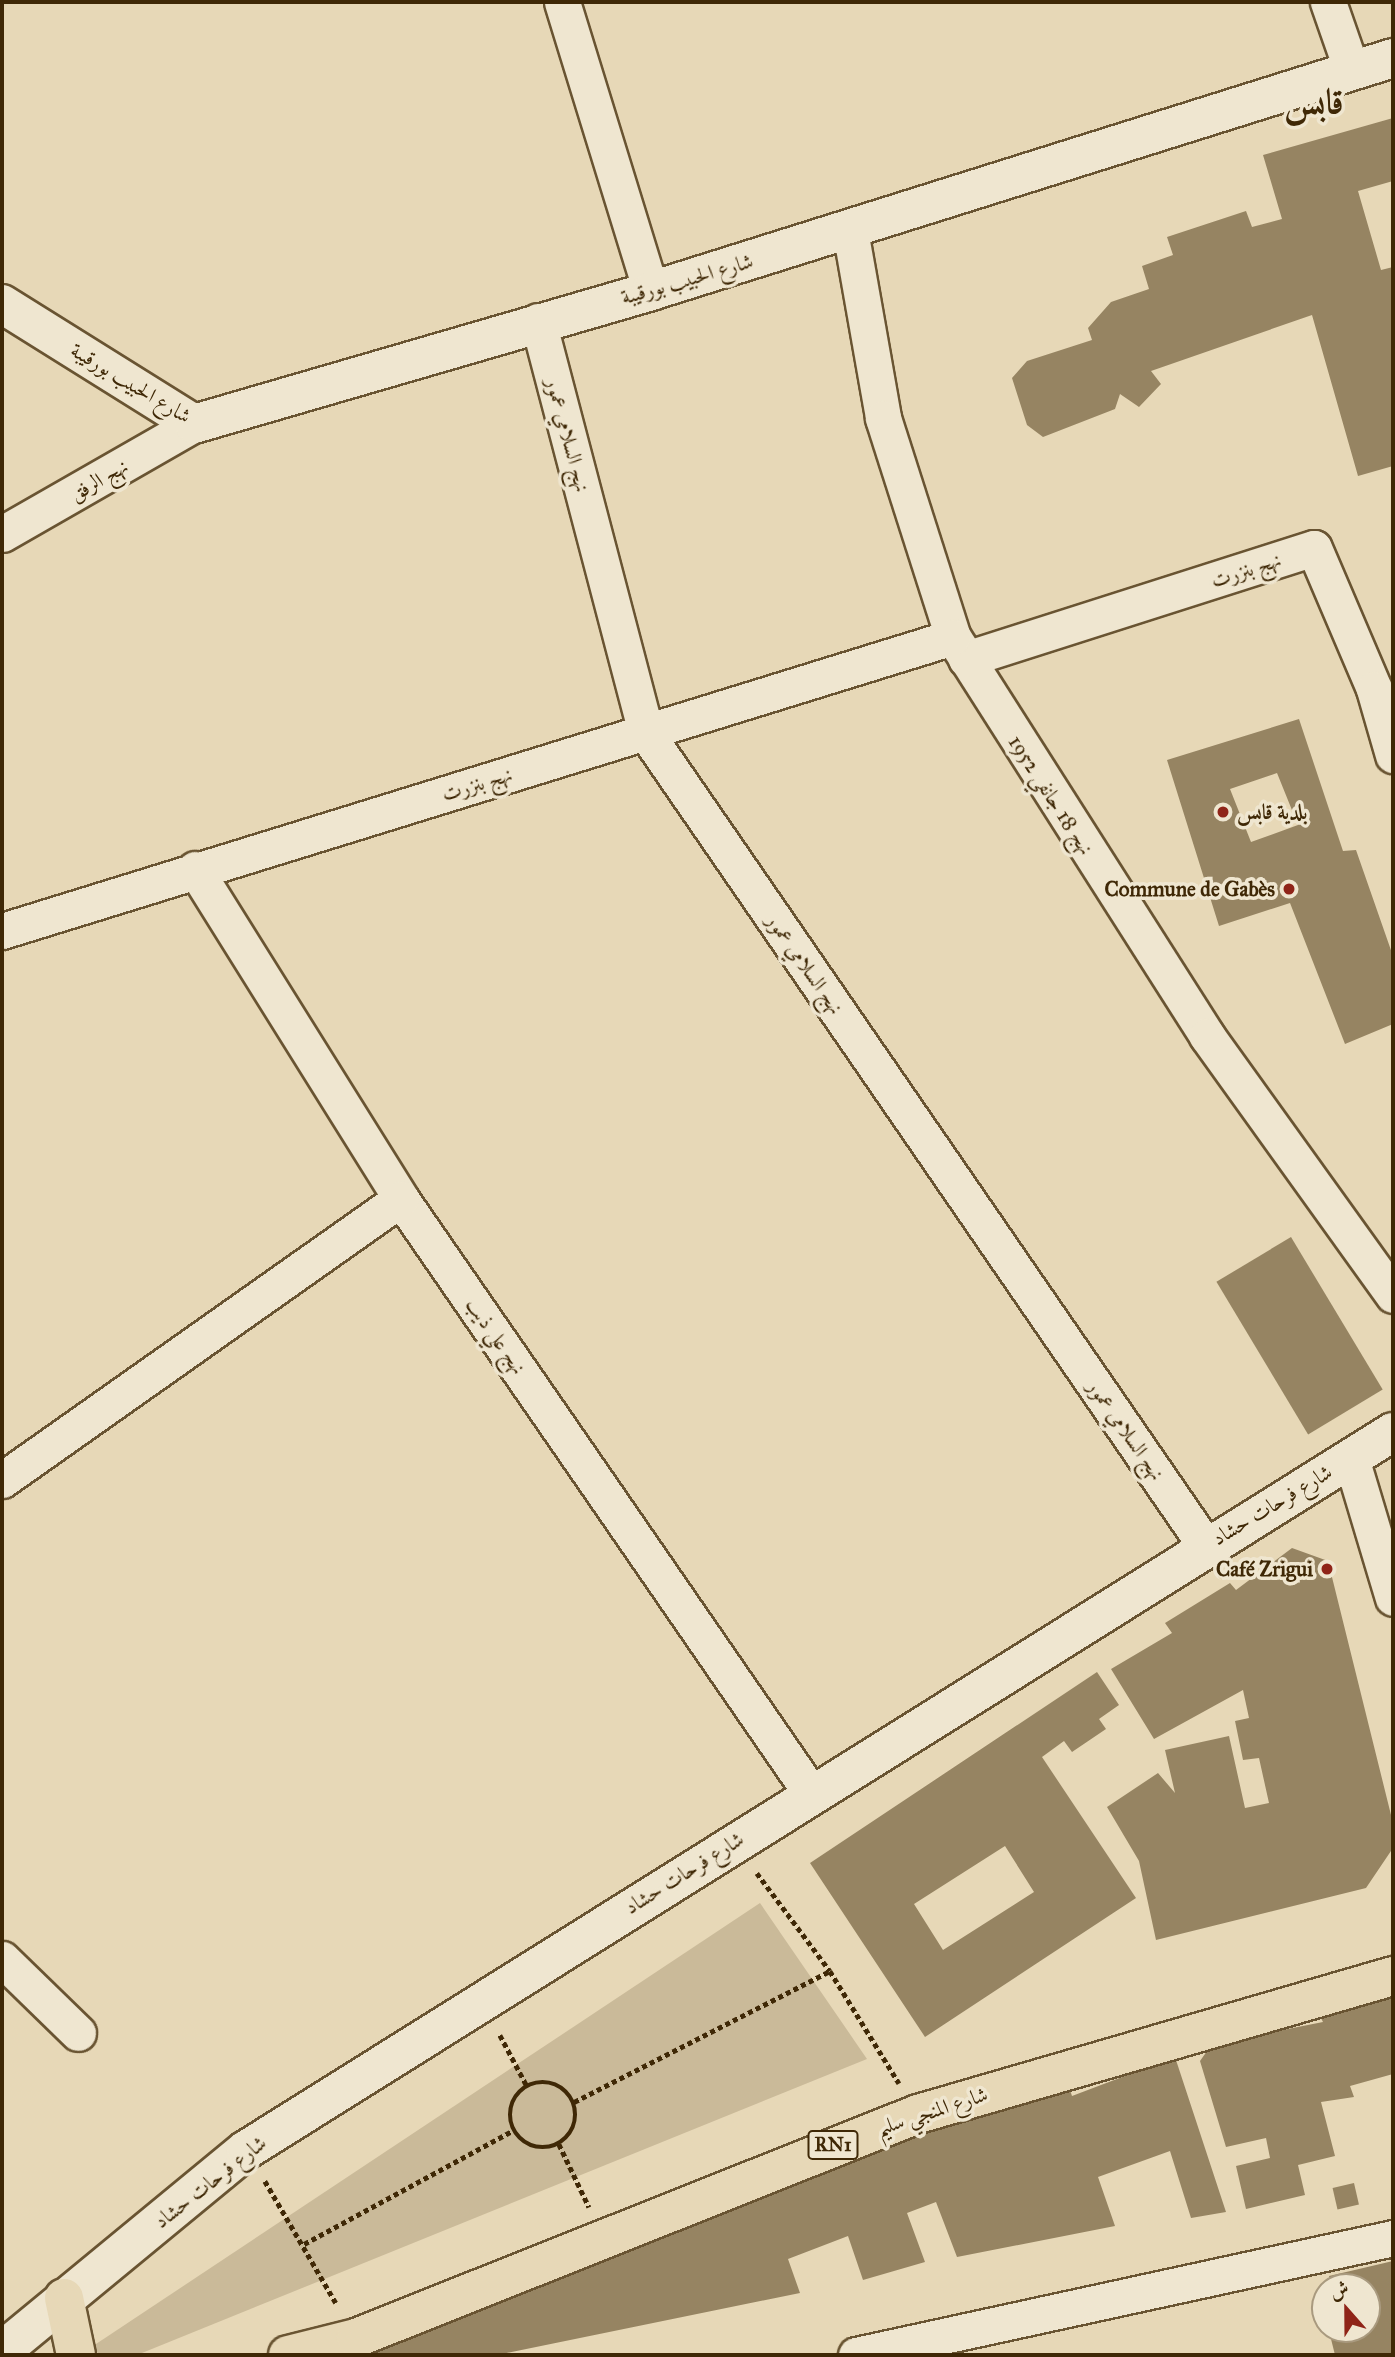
<!DOCTYPE html>
<meta charset="utf-8">
<style>
body{margin:0}
#map{position:relative;width:1395px;height:2357px;overflow:hidden;background:#e7d8b7;font-family:"IM FELL Great Primer",Amiri,serif}
div>[style]{position:absolute}
.green>*{inset:0;background:#caba99}
.building>*{inset:0;background:#968462;transform-origin:0 0}
.path>*{height:4.5px;margin-top:-2.25px;transform-origin:0;background:repeating-linear-gradient(90deg,#3f2806 0 5px,transparent 0 8.5px)}
.path>.ring{margin:-2.25px;padding:0;box-sizing:content-box;background:none;border:4.5px solid #3f2806;border-radius:50%}
.roads{filter:drop-shadow(2px 0 #695432) drop-shadow(-2px 0 #695432) drop-shadow(0 2px #695432) drop-shadow(0 -2px #695432)}
.minor>*{height:35px;margin:-17.5px;padding:0 17.5px;transform-origin:17.5px;border-radius:17.5px;background:#efe6d0}
.tertiary>*{height:38px;margin:-19px;padding:0 19px;transform-origin:19px;border-radius:19px;background:#efe6d0}
.primary>*{height:38px;margin:-19px;padding:0 19px;transform-origin:19px;border-radius:19px;background:#e7d8b7}
.dots>*{width:19px;height:19px;translate:-50% -50%;box-sizing:border-box;border:4px solid #efe6d0;border-radius:50%}
span{translate:-50% -50%;white-space:nowrap;text-align:center;line-height:1.15;-webkit-text-stroke:7px #efe6d0;paint-order:stroke}
.shield-label span{padding:2px 5px;background:#efe6d0;border:2px solid;border-radius:5px;-webkit-text-stroke-width:0}
.shield-label{font-size:19px;color:#3f2806;font-weight:700}
.street-label{font-size:21px;color:#3f2806}
.poi-label{font-size:21px;color:#3f2806;font-weight:700}
.left{translate:0 -50%;text-align:left}
.right{translate:-100% -50%;text-align:right}
.town-label{font-size:35px;color:#3f2806;font-weight:700}
.frame{position:absolute;inset:0;border:4px solid #3f2806;pointer-events:none}
.north{position:absolute;left:1311px;top:2273px;width:70px;height:70px;box-sizing:border-box;background:#efe6d0;border:2px solid #a99a7f;border-radius:50%;rotate:339deg;font-size:19px;font-weight:700;line-height:28px;text-align:center;color:#3f2806}
.north::after{content:'';display:block;margin:auto;width:24px;height:32px;background:#8f2418;clip-path:polygon(50% 0,100% 100%,50% 72%,0 100%)}
</style>
<div id="map">
<div class="green">
<div style="clip-path:polygon(760px 1903px,867px 2059px,137px 2355px,99px 2355px,93px 2346px)"></div>
</div>
<div class="building">
<div style="clip-path:polygon(1393px 118px,1393px 181px,1358px 191px,1381px 270px,1393px 267px,1393px 466px,1358px 476px,1312px 315px,1151px 371px,1161px 384px,1139px 407px,1120px 394px,1115px 409px,1043px 437px,1027px 425px,1012px 378px,1027px 361px,1092px 340px,1088px 328px,1111px 302px,1149px 289px,1142px 266px,1173px 255px,1167px 237px,1246px 211px,1252px 227px,1282px 219px,1263px 155px)"></div>
<div style="clip-path:polygon(evenodd,1299px 719px,1343px 851px,1356px 850px,1393px 956px,1393px 1024px,1345px 1044px,1290px 903px,1219px 926px,1167px 760px,1299px 719px,1277px 773px,1298px 825px,1251px 842px,1230px 789px,1277px 773px)"></div>
<div style="left:1291px;top:1237px;width:178px;height:87px;rotate:59deg"></div>
<div style="clip-path:polygon(1292px 1548px,1328px 1561px,1393px 1823px,1393px 1848px,1366px 1888px,1156px 1940px,1139px 1861px,1107px 1807px,1158px 1773px,1175px 1793px,1165px 1750px,1229px 1736px,1245px 1808px,1269px 1803px,1259px 1758px,1243px 1760px,1235px 1721px,1249px 1718px,1243px 1690px,1154px 1739px,1111px 1669px,1172px 1633px,1165px 1623px,1230px 1583px,1236px 1590px)"></div>
<div style="clip-path:polygon(evenodd,1097px 1672px,1119px 1705px,1099px 1719px,1106px 1729px,1072px 1752px,1064px 1741px,1042px 1757px,1136px 1898px,925px 2037px,810px 1863px,1097px 1672px,1005px 1846px,1034px 1892px,943px 1950px,914px 1904px,1005px 1846px)"></div>
<div style="clip-path:polygon(1385px 1990px,1393px 1997px,1393px 2074px,1350px 2086px,1354px 2097px,1321px 2102px,1335px 2156px,1298px 2165px,1305px 2195px,1246px 2209px,1236px 2166px,1270px 2158px,1266px 2138px,1226px 2147px,1200px 2061px,1212px 2044px,1323px 2022px,1318px 2012px)"></div>
<div style="clip-path:polygon(1175px 2057px,1226px 2212px,1191px 2218px,1170px 2151px,1098px 2177px,1115px 2226px,957px 2257px,936px 2202px,907px 2213px,925px 2262px,863px 2280px,848px 2236px,788px 2259px,800px 2293px,497px 2355px,366px 2355px,911px 2137px,1068px 2084px,1072px 2096px)"></div>
<div style="left:1354px;top:2183px;width:22px;height:22px;rotate:77deg"></div>
<div style="clip-path:polygon(1393px 2261px,1393px 2355px,1335px 2355px,1329px 2331px,1367px 2329px,1367px 2287px,1332px 2287px,1329px 2276px)"></div>
</div>
<div class="path">
<div style="left:757px;top:1873px;width:122px;rotate:53.3deg"></div>
<div style="left:830px;top:1971px;width:132px;rotate:58.4deg"></div>
<div style="left:500px;top:2035px;width:58px;rotate:62.1deg"></div>
<div class="ring" style="left:510px;top:2082px;width:61.5px;height:61.5px"></div>
<div style="left:574px;top:2102px;width:288px;rotate:-27.1deg"></div>
<div style="left:559px;top:2144px;width:70px;rotate:64.5deg"></div>
<div style="left:265px;top:2181px;width:141px;rotate:59.8deg"></div>
<div style="left:304px;top:2244px;width:239px;rotate:-28.5deg"></div>
</div>
<div class="roads">
<div class="minor">
<div style="left:562px;top:2px;width:302px;rotate:72.9deg"></div>
<div style="left:1328px;top:2px;width:73px;rotate:70.8deg"></div>
<div style="left:850px;top:230px;width:191px;rotate:80deg"></div>
<div style="left:883px;top:418px;width:230px;rotate:72.3deg"></div>
<div style="left:953px;top:637px;width:473px;rotate:57.5deg"></div>
<div style="left:1207px;top:1036px;width:319px;rotate:54.3deg"></div>
<div style="left:538px;top:321px;width:426px;rotate:75.3deg"></div>
<div style="left:646px;top:733px;width:986px;rotate:55.46deg"></div>
<div style="left:2px;top:534px;width:221px;rotate:-29.8deg"></div>
<div style="left:966px;top:659px;width:365px;rotate:-17.7deg"></div>
<div style="left:1314px;top:548px;width:153px;rotate:66.9deg"></div>
<div style="left:1374px;top:689px;width:69px;rotate:73.9deg"></div>
<div style="left:195px;top:869px;width:389px;rotate:58deg"></div>
<div style="left:401px;top:1199px;width:722px;rotate:55.39deg"></div>
<div style="left:2px;top:931px;width:995px;rotate:-17.18deg"></div>
<div style="left:1351px;top:1458px;width:146px;rotate:73.3deg"></div>
<div style="left:2px;top:1480px;width:488px;rotate:-35.2deg"></div>
<div style="left:2px;top:1959px;width:106px;rotate:44.2deg"></div>
<div style="left:856px;top:2355px;width:550px;rotate:-12.29deg"></div>
</div>
<div class="tertiary">
<div style="left:2px;top:304px;width:226px;rotate:32deg"></div>
<div style="left:194px;top:424px;width:476px;rotate:-16.2deg"></div>
<div style="left:651px;top:291px;width:778px;rotate:-17.43deg"></div>
<div style="left:2px;top:2351px;width:316px;rotate:-39.5deg"></div>
<div style="left:246px;top:2150px;width:1353px;rotate:-32.05deg"></div>
</div>
<div class="primary">
<div style="left:64px;top:2298px;width:58px;rotate:78.1deg"></div>
<div style="left:288px;top:2355px;width:70px;rotate:-14deg"></div>
<div style="left:356px;top:2338px;width:605px;rotate:-21.73deg"></div>
<div style="left:918px;top:2114px;width:495px;rotate:-16.2deg"></div>
</div>
</div>
<div class="dots">
<div style="left:1223px;top:812px;background:#8f2418"></div>
<div style="left:1289px;top:889px;background:#8f2418"></div>
<div style="left:1327px;top:1569px;background:#8f2418"></div>
</div>
<div class="shield-label">
<span style="left:833px;top:2145px">RN1</span>
</div>
<div class="street-label">
<span style="left:687px;top:279px;rotate:-16deg">شارع الحبيب بورقيبة</span>
<span style="left:131px;top:383px;rotate:31deg">شارع الحبيب بورقيبة</span>
<span style="left:568px;top:435px;rotate:75deg">نهج السلامي عمور</span>
<span style="left:99px;top:480px;rotate:-30deg">نهج الرفق</span>
<span style="left:1246px;top:570px;rotate:-18deg">نهج بنزرت</span>
<span style="left:477px;top:784px;rotate:-17deg">نهج بنزرت</span>
<span style="left:1051px;top:795px;rotate:57deg">نهج 18 جانفي 1952</span>
<span style="left:805px;top:964px;rotate:55deg">نهج السلامي عمور</span>
<span style="left:496px;top:1336px;rotate:55deg">نهج علي ذيب</span>
<span style="left:1126px;top:1430px;rotate:55deg">نهج السلامي عمور</span>
<span style="left:1272px;top:1505px;rotate:-31deg">شارع فرحات حشاد</span>
<span style="left:684px;top:1873px;rotate:-32deg">شارع فرحات حشاد</span>
<span style="left:932px;top:2111px;rotate:-18deg">شارع المنجي سليم</span>
<span style="left:210px;top:2182px;rotate:-38deg">شارع فرحات حشاد</span>
</div>
<div class="poi-label">
<span class="left" style="left:1237px;top:812px">بلدية قابس</span>
<span class="right" style="left:1275px;top:889px">Commune de Gabès</span>
<span class="right" style="left:1313px;top:1569px">Café Zrigui</span>
</div>
<div class="town-label">
<span style="left:1314px;top:102px">قابس</span>
</div>
<div class="frame"></div>
<div class="north">ش</div>
</div>
